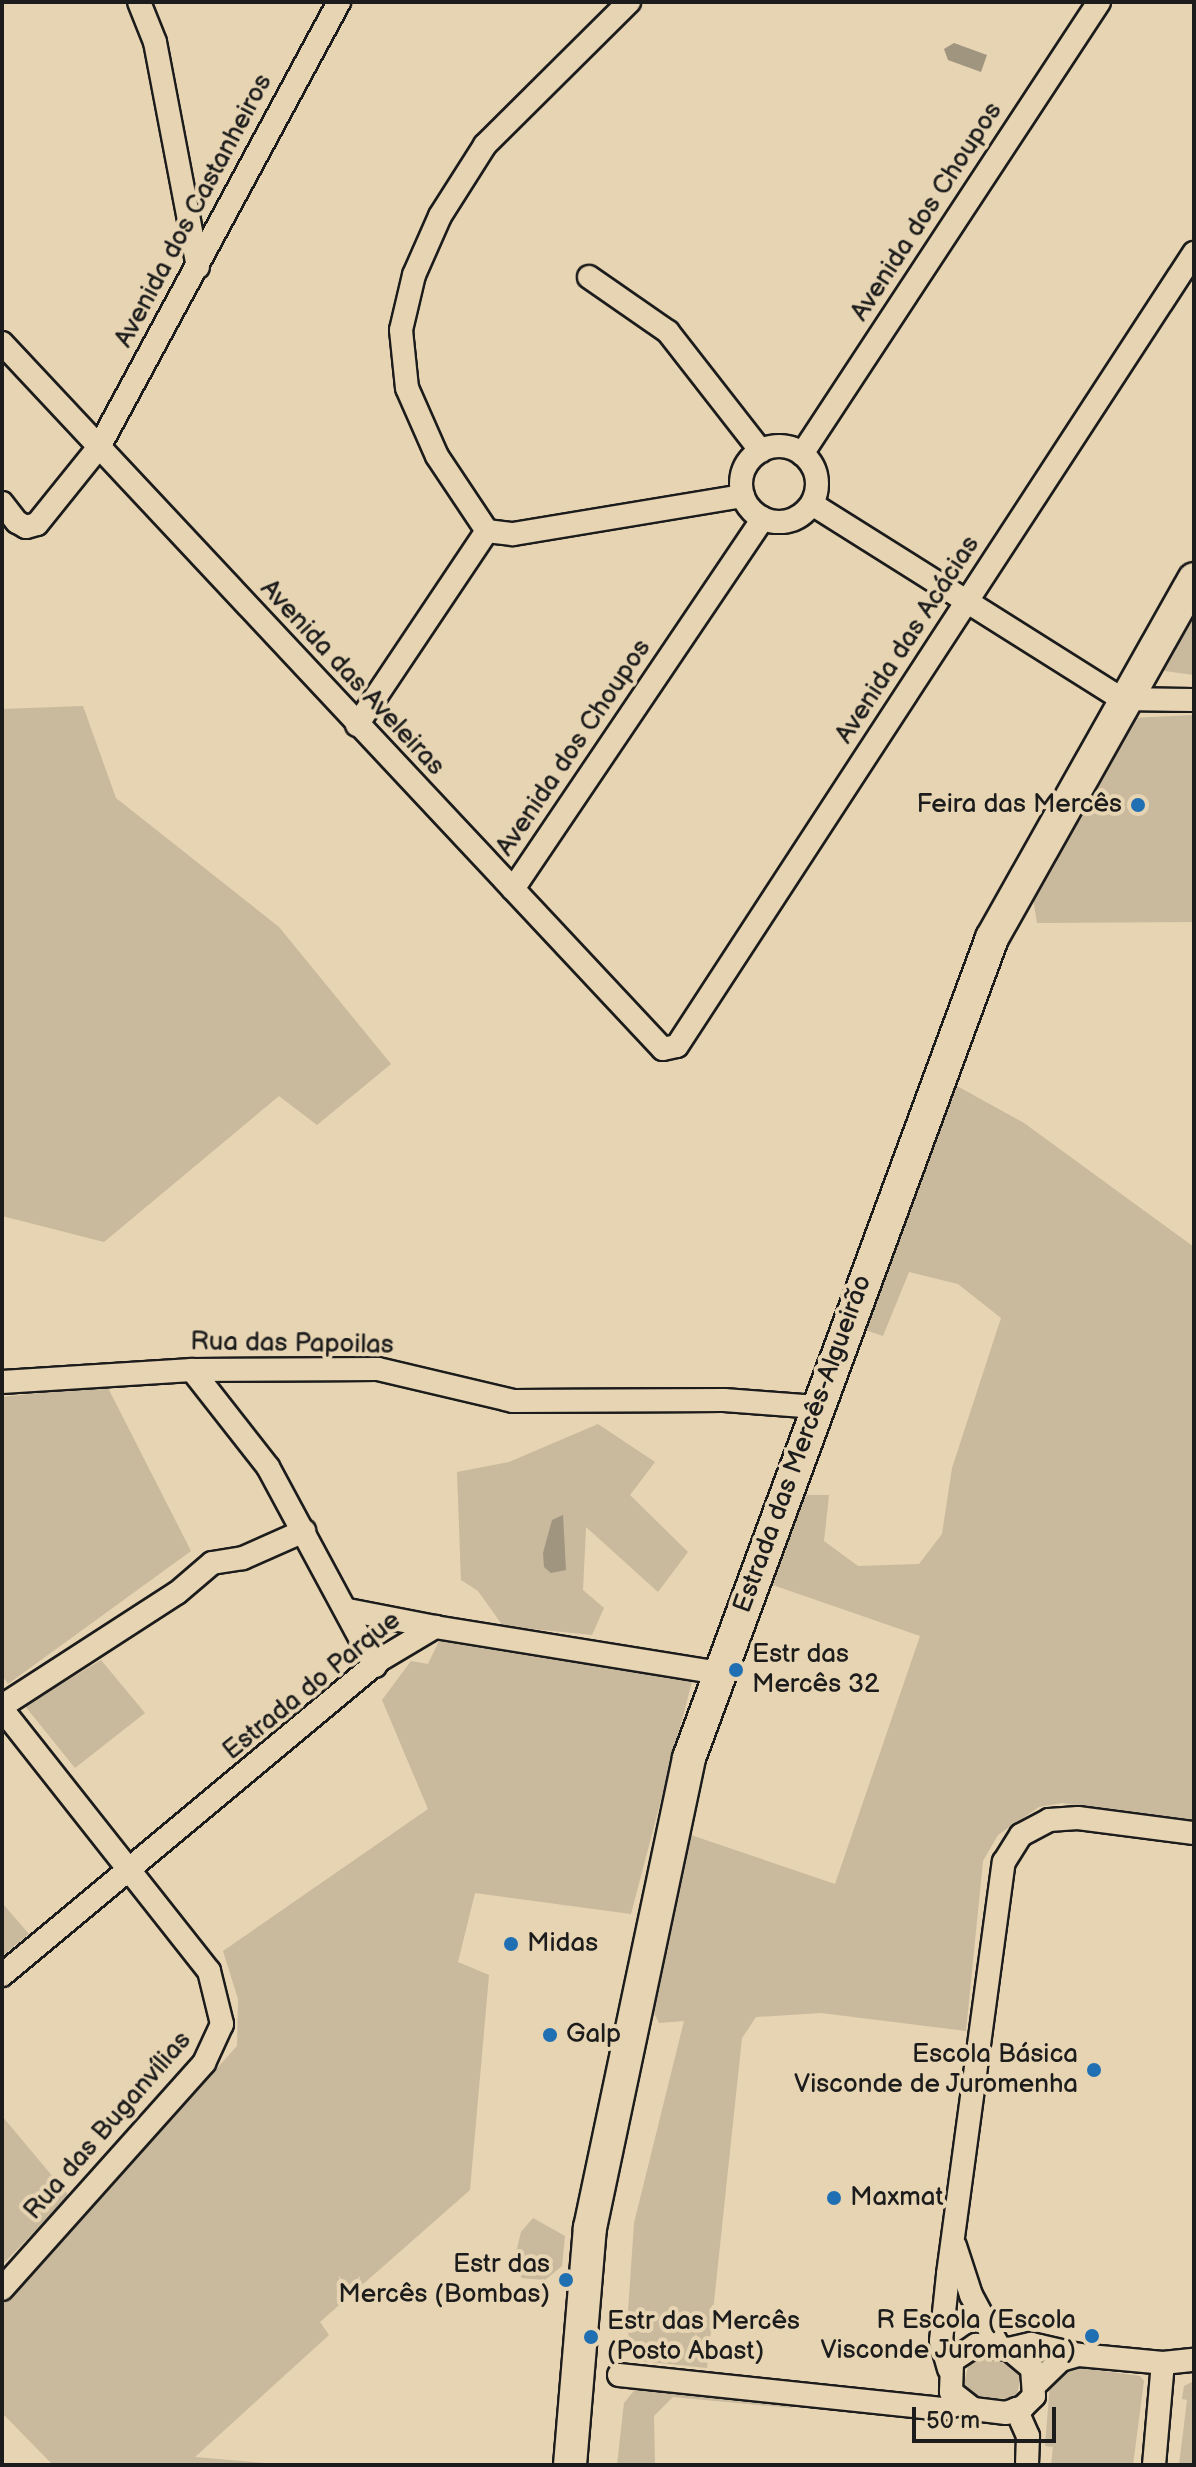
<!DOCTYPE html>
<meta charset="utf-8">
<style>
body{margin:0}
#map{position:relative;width:1196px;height:2467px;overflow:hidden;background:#e6d4b2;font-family:"Balsamiq Sans",sans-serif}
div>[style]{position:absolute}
.green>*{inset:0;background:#c9b99d}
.water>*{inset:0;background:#a0957f}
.roads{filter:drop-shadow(2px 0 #1c1c1c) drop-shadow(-2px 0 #1c1c1c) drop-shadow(0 2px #1c1c1c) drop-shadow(0 -2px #1c1c1c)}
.street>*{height:22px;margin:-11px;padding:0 11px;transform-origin:11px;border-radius:11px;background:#e6d4b2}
.street>.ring{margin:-11px;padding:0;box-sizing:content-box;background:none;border:22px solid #e6d4b2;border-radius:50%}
.secondary>*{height:32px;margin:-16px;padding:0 16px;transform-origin:16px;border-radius:16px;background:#e6d4b2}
.dots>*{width:22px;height:22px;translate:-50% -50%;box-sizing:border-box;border:4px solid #e6d4b2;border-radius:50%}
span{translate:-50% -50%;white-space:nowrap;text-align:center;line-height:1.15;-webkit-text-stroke:8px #e6d4b2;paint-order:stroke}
.street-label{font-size:26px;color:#1c1c1c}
.poi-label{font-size:26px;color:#1c1c1c}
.right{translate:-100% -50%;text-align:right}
.left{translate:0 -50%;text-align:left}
.frame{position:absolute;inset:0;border:4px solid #1c1c1c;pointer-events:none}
.scale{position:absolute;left:912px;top:2407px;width:144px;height:36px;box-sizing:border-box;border:4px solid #1c1c1c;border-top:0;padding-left:10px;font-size:24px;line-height:28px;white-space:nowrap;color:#1c1c1c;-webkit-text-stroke:6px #e6d4b2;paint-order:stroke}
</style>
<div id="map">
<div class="green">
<div style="clip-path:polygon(1194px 601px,1194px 675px,1150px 669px)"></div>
<div style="clip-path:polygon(83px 706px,116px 798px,279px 927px,391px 1064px,317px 1125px,279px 1096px,104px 1242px,2px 1216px,2px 709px)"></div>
<div style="clip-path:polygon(1194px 715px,1194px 922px,1037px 923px,1032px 892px,1131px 718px)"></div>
<div style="clip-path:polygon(948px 1081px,1024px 1123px,1194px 1247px,1194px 1821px,1062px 1803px,1039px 1807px,998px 1835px,983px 1861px,966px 2031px,821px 2013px,756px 2017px,742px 2038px,707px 2368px,640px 2361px,632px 2355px,627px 2326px,634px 2223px,684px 2021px,659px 2023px,652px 2009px,685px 1833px,835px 1884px,920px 1636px,767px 1583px,800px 1495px,829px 1495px,824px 1541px,858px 1566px,919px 1564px,942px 1534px,952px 1468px,1001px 1318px,958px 1284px,909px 1272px,883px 1336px,859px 1328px)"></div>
<div style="clip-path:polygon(107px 1386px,191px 1551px,8px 1684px,2px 1675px,2px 1397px)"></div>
<div style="clip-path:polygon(598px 1424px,655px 1462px,630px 1495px,688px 1552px,658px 1592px,586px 1527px,583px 1590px,604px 1608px,592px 1635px,503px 1626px,478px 1591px,461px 1580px,457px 1472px,509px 1462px)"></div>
<div style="clip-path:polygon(440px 1639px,693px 1678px,631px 1914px,475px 1893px,458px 1962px,489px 1975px,470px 2190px,320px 2322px,329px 2335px,195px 2457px,289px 2465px,53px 2465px,2px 2413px,2px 2306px,237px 2046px,238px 1999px,223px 1951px,428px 1809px,382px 1700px,411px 1661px,428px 1664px)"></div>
<div style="clip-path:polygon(101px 1660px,145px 1713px,75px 1768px,25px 1706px)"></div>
<div style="clip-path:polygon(2px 1903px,29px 1934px,2px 1956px)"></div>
<div style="clip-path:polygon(2px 2116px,69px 2196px,2px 2265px)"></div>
<div style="clip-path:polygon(533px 2218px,565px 2236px,562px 2266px,545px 2280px,522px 2278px,513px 2265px,521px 2232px)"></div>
<div style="clip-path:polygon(984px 2359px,1006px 2361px,1022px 2373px,1016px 2398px,977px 2400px,963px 2387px,969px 2363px)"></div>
<div style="clip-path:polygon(1075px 2367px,1140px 2376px,1144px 2381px,1133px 2465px,1051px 2465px,1053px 2447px,1045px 2446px,1050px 2383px,1060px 2369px)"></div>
<div style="clip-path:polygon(1194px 2381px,1194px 2465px,1179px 2465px,1187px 2400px,1182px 2399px,1184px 2386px)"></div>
<div style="clip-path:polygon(637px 2387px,789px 2402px,792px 2408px,673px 2397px,654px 2416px,655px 2465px,617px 2465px,624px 2403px)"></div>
</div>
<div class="water">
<div style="clip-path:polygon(954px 43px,987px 55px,981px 72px,948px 60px,944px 49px)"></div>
<div style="clip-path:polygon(563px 1515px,566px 1570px,551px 1573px,544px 1567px,543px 1553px,552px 1520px)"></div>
</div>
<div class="roads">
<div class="street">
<div style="left:139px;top:2px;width:43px;rotate:68.2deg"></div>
<div style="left:155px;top:42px;width:229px;rotate:79.2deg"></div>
<div style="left:589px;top:277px;width:96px;rotate:34.8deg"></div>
<div style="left:668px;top:332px;width:151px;rotate:52deg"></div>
<div style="left:2px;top:343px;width:967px;rotate:46.89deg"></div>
<div style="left:663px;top:1049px;width:14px;rotate:-12deg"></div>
<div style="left:677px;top:1046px;width:947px;rotate:-56.9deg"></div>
<div class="ring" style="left:741px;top:446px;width:54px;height:54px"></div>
<div style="left:802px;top:454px;width:541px;rotate:-56.69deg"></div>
<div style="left:2px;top:503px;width:24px;rotate:52deg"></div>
<div style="left:17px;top:522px;width:10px;rotate:29deg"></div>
<div style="left:26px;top:527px;width:11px;rotate:-15deg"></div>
<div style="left:37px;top:524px;width:99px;rotate:-51.2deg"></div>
<div style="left:99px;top:447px;width:506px;rotate:-61.66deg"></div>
<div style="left:812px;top:504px;width:366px;rotate:32.2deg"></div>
<div style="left:1122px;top:699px;width:72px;rotate:0.8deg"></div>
<div style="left:487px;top:531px;width:90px;rotate:-123.7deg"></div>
<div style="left:437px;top:456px;width:74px;rotate:-113.8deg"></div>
<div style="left:407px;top:388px;width:58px;rotate:-95.9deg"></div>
<div style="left:401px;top:330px;width:57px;rotate:-76.7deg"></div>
<div style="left:414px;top:275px;width:64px;rotate:-66.2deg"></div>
<div style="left:440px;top:216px;width:84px;rotate:-57.6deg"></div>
<div style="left:485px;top:145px;width:203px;rotate:-44.8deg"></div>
<div style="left:487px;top:531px;width:26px;rotate:7deg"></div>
<div style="left:513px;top:534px;width:233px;rotate:-9.4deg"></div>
<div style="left:357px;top:725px;width:234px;rotate:-56.2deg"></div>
<div style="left:513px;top:889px;width:447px;rotate:-56deg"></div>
<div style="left:192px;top:1370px;width:123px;rotate:51.9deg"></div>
<div style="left:268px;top:1467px;width:226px;rotate:61.7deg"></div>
<div style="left:2px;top:1382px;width:190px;rotate:-3.6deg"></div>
<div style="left:192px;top:1370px;width:186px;rotate:-0.3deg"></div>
<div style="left:378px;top:1369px;width:139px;rotate:13.3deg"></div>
<div style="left:513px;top:1401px;width:211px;rotate:-0.3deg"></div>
<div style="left:724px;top:1400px;width:93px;rotate:4.3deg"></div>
<div style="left:348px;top:1610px;width:89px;rotate:11.1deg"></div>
<div style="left:2px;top:1706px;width:208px;rotate:-32.9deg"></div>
<div style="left:177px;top:1593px;width:46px;rotate:-40.6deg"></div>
<div style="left:212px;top:1563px;width:31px;rotate:-9deg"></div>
<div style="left:243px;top:1558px;width:67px;rotate:-23.9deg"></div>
<div style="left:2px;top:1709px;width:334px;rotate:51.7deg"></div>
<div style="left:209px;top:1971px;width:55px;rotate:76.2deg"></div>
<div style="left:222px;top:2024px;width:43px;rotate:114.8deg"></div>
<div style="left:204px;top:2063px;width:303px;rotate:131.8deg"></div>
<div style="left:2px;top:1975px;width:496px;rotate:-39.8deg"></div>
<div style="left:383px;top:1658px;width:61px;rotate:-30.8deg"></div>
<div style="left:435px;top:1627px;width:289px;rotate:9.2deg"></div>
<div style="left:955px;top:2246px;width:52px;rotate:71.9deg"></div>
<div style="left:971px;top:2295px;width:59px;rotate:61.7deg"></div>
<div style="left:976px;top:2345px;width:33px;rotate:7deg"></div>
<div style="left:1009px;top:2349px;width:30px;rotate:40deg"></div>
<div style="left:1032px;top:2368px;width:28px;rotate:86deg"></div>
<div style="left:1034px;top:2396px;width:16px;rotate:135deg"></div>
<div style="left:1023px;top:2407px;width:18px;rotate:161deg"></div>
<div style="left:1006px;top:2413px;width:33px;rotate:-173deg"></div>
<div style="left:973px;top:2409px;width:28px;rotate:-142deg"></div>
<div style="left:951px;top:2392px;width:31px;rotate:-88deg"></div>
<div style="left:952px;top:2361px;width:29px;rotate:-34deg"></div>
<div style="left:1009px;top:2349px;width:23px;rotate:-13deg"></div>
<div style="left:1031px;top:2344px;width:49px;rotate:12.9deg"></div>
<div style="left:1079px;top:2355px;width:84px;rotate:5.4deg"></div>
<div style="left:1163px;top:2363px;width:31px;rotate:-6deg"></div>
<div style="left:949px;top:2369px;width:29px;rotate:-106deg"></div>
<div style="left:941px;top:2341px;width:67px;rotate:-84deg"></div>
<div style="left:948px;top:2274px;width:416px;rotate:-82.3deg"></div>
<div style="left:1004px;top:1862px;width:32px;rotate:-58deg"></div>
<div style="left:1021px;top:1835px;width:32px;rotate:-28deg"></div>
<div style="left:1049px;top:1820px;width:29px;rotate:-4deg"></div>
<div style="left:1078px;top:1818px;width:117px;rotate:7.4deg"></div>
<div style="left:619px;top:2375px;width:325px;rotate:6deg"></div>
<div style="left:942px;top:2409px;width:19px;rotate:-16deg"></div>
<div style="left:1036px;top:2384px;width:35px;rotate:-44deg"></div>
<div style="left:1061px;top:2360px;width:19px;rotate:-16deg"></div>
<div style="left:1016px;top:2409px;width:30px;rotate:66deg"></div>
<div style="left:1028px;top:2436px;width:29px;rotate:92deg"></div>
<div style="left:1154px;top:2465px;width:102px;rotate:-85deg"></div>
</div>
<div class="secondary">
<div style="left:570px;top:2465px;width:238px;rotate:-85.2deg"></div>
<div style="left:590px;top:2228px;width:480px;rotate:-78.1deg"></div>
<div style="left:689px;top:1758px;width:874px;rotate:-69.72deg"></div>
<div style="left:992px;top:938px;width:412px;rotate:-60.6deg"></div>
</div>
</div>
<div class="dots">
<div style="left:1138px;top:805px;background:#1f6fb2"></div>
<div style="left:736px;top:1670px;background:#1f6fb2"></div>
<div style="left:511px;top:1944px;background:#1f6fb2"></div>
<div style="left:550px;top:2035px;background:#1f6fb2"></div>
<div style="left:1094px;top:2070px;background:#1f6fb2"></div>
<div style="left:834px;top:2198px;background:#1f6fb2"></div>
<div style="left:566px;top:2280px;background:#1f6fb2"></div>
<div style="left:1092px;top:2336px;background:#1f6fb2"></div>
<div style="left:591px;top:2337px;background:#1f6fb2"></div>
</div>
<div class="street-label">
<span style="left:194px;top:211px;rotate:-62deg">Avenida dos Castanheiros</span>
<span style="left:927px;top:212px;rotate:-57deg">Avenida dos Choupos</span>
<span style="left:908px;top:640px;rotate:-57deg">Avenida das Acácias</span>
<span style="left:352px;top:678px;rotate:47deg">Avenida das Aveleiras</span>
<span style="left:574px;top:748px;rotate:-56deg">Avenida dos Choupos</span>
<span style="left:292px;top:1344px;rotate:1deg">Rua das Papoilas</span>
<span style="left:803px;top:1444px;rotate:-70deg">Estrada das Mercês-Algueirão</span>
<span style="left:312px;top:1686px;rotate:-39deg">Estrada do Parque</span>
<span style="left:108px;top:2126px;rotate:-49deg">Rua das Buganvílias</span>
</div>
<div class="poi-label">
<span class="right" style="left:1122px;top:805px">Feira das Mercês</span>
<span class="left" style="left:752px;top:1670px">Estr das<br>Mercês 32</span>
<span class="left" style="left:527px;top:1944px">Midas</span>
<span class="left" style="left:566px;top:2035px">Galp</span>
<span class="right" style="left:1078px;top:2070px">Escola Básica<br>Visconde de Juromenha</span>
<span class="left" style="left:850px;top:2198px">Maxmat</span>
<span class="right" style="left:550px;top:2280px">Estr das<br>Mercês (Bombas)</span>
<span class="right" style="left:1076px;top:2336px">R Escola (Escola<br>Visconde Juromanha)</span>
<span class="left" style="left:607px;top:2337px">Estr das Mercês<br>(Posto Abast)</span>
</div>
<div class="frame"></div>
<div class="scale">50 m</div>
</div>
